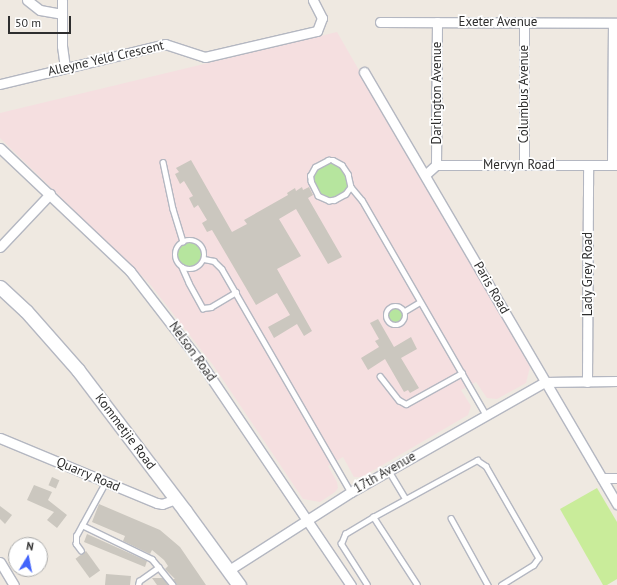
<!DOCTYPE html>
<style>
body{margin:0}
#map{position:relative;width:617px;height:585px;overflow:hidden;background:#efe9e1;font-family:"PT Sans",sans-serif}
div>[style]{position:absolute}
.medical>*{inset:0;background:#f5dfe0}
.green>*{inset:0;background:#b6e59e}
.round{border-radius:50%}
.pitch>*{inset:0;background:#c9ec9a}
.building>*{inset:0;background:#cbc7bf;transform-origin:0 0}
.roads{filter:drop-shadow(1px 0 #b4b7c1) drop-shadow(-1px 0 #b4b7c1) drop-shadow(0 1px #b4b7c1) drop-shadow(0 -1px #b4b7c1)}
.lane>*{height:4.5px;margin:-2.25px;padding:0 2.25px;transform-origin:2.25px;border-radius:2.25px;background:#fff}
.lane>.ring{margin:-2.25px;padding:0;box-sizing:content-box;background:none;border:4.5px solid #fff;border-radius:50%}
.street>*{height:9px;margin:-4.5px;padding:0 4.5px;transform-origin:4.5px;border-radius:4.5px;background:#fff}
.secondary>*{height:13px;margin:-6.5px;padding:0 6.5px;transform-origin:6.5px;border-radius:6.5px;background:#fff}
span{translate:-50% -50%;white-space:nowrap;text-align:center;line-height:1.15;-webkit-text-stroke:3.5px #fff;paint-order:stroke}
.street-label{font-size:13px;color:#2e2e2e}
.north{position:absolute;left:8px;top:537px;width:40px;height:40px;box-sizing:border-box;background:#fff;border:1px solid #ababab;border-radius:50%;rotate:10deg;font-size:11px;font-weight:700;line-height:16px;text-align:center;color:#2e2e2e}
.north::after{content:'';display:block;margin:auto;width:14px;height:18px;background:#4264fb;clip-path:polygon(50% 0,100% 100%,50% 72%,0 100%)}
.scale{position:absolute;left:8px;top:16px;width:63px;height:18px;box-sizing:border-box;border:2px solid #2e2e2e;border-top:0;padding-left:5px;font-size:12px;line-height:14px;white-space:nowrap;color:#2e2e2e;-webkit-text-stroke:3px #fff;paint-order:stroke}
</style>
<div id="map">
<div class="medical">
<div style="clip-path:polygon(337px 32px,530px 367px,526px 383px,497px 399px,487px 398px,476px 382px,461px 390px,471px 406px,468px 415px,362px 477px,354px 477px,343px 457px,328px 466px,337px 482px,338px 488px,335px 492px,320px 502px,303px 499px,213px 365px,149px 283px,0 138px,0 113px)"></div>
</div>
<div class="green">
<div style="clip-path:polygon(328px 160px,338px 162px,350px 181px,348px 191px,335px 200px,324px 200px,311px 182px,311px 170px)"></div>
<div class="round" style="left:175px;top:240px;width:30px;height:30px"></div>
<div class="round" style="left:386px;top:306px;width:20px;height:20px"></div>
</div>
<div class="pitch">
<div style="clip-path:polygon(597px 488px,617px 522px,617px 579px,607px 585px,603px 585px,560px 509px)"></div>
</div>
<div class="building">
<div style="clip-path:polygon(191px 160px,232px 232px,247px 224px,244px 220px,288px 195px,287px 193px,295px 188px,296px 191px,302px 187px,303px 190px,309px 187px,313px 195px,308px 198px,342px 257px,328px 264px,296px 209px,279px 219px,301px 256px,277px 269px,312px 331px,304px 336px,297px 324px,274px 338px,268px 327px,290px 315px,277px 293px,256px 305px,212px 230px,207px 232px,202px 223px,207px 220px,198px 205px,194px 208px,189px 198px,193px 196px,184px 181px,180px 184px,175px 174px,179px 172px,176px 168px)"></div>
<div style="clip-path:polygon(378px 319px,394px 347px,411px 337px,417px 349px,401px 358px,419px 388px,410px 393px,408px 390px,404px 392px,385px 359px,368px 370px,361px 358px,379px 347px,375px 341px,379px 339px,370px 323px)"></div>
<div style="left:52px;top:477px;width:8px;height:9px;rotate:23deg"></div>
<div style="clip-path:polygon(34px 485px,52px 492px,48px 500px,67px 515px,57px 528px,47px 520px,54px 512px,27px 500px)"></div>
<div style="clip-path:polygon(99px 504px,160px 530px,180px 547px,206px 585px,177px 585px,173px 579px,175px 579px,165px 569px,168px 566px,164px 560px,152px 550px,150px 554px,123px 541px,125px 536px,92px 522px)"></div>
<div style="clip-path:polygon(0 506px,12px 515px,5px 524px,0 519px)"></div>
<div style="clip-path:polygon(87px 534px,147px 561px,145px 567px,84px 542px)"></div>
<div style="left:86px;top:551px;width:24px;height:13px;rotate:54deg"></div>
<div style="clip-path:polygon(106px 574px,131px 576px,130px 585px,105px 585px)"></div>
<div style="clip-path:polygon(152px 578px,163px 578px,168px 585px,157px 585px)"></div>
</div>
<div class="roads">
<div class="lane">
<div style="left:328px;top:160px;width:5px"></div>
<div style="left:333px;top:160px;width:10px;rotate:29deg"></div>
<div style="left:342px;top:165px;width:11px;rotate:56deg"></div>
<div style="left:348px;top:174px;width:13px;rotate:77deg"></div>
<div style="left:351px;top:187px;width:9px;rotate:126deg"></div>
<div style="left:346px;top:194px;width:13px;rotate:151deg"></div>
<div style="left:335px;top:200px;width:6px;rotate:171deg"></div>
<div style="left:329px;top:201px;width:12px;rotate:-156deg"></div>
<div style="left:318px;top:196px;width:16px;rotate:-117deg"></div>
<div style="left:311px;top:182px;width:6px;rotate:-99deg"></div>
<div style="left:310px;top:176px;width:10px;rotate:-61deg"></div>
<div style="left:315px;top:167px;width:15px;rotate:-28deg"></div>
<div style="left:163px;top:162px;width:48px;rotate:78deg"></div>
<div style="left:173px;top:209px;width:34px;rotate:73deg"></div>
<div style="left:351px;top:187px;width:17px;rotate:50deg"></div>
<div style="left:362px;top:200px;width:248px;rotate:60deg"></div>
<div class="ring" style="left:175px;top:240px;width:25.5px;height:25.5px"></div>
<div style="left:204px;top:259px;width:10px;rotate:11deg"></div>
<div style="left:214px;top:261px;width:11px;rotate:45deg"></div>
<div style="left:222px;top:269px;width:258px;rotate:60deg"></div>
<div style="left:182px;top:267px;width:17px;rotate:66deg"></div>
<div style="left:189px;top:283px;width:29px;rotate:61deg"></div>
<div style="left:203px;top:308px;width:8px;rotate:-7deg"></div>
<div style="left:211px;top:307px;width:29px;rotate:-31deg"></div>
<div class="ring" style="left:386px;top:306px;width:15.5px;height:15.5px"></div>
<div style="left:405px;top:311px;width:17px;rotate:-31deg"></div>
<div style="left:380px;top:376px;width:31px;rotate:52deg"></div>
<div style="left:399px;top:400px;width:8px;rotate:30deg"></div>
<div style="left:406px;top:404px;width:64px;rotate:-29deg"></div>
<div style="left:389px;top:471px;width:31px;rotate:59deg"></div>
<div style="left:451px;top:518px;width:77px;rotate:61.1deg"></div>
<div style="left:82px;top:525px;width:78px;rotate:25.9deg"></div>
<div style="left:152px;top:559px;width:33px;rotate:51deg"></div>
<div style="left:81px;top:551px;width:9px;rotate:-126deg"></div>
<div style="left:76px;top:544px;width:8px;rotate:-90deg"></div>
<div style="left:76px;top:536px;width:60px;rotate:-61.3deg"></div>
<div style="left:138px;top:585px;width:4px;rotate:-76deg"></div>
<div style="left:139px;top:581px;width:24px;rotate:-35deg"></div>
<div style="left:367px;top:585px;width:49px;rotate:-122.4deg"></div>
<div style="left:341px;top:544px;width:11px;rotate:-68deg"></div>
<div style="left:345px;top:534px;width:33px;rotate:-31deg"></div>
<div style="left:417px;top:585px;width:81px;rotate:-122.9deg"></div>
<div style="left:373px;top:517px;width:119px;rotate:-28.7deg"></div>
<div style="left:477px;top:460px;width:11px;rotate:34deg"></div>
<div style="left:486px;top:466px;width:106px;rotate:60.1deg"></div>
<div style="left:539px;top:558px;width:9px;rotate:126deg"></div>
<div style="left:534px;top:565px;width:38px;rotate:148deg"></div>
</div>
<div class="street">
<div style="left:27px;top:0;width:16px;rotate:38deg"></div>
<div style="left:40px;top:10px;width:22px;rotate:10deg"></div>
<div style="left:62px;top:0;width:46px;rotate:90deg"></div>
<div style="left:62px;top:46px;width:22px;rotate:82deg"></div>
<div style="left:380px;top:22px;width:237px;rotate:0.2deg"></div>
<div style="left:524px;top:23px;width:142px;rotate:90deg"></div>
<div style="left:364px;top:72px;width:501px;rotate:59.64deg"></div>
<div style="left:0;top:84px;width:170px;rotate:-13.6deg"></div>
<div style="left:165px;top:44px;width:42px;rotate:18deg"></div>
<div style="left:205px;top:57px;width:115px;rotate:-13.1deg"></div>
<div style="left:317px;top:31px;width:14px;rotate:-69deg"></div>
<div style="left:322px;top:18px;width:20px;rotate:-117deg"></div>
<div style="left:0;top:148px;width:179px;rotate:43.4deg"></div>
<div style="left:130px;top:271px;width:116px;rotate:52.3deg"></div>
<div style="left:201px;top:363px;width:268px;rotate:56deg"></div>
<div style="left:436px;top:165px;width:143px;rotate:-89.6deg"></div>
<div style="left:612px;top:165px;width:142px;rotate:-89.6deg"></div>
<div style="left:425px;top:175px;width:15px;rotate:-42deg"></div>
<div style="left:436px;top:165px;width:181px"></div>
<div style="left:0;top:247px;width:73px;rotate:-46.7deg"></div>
<div style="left:587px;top:382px;width:216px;rotate:-89.7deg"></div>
<div style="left:0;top:438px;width:170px;rotate:22.5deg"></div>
<div style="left:157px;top:503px;width:5px;rotate:11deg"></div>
<div style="left:162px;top:504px;width:15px;rotate:-20deg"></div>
<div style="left:602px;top:478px;width:15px"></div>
<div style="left:0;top:562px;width:27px;rotate:59deg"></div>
<div style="left:229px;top:570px;width:145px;rotate:-32.6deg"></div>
<div style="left:351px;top:492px;width:223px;rotate:-29.6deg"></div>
<div style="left:545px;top:382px;width:72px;rotate:-0.8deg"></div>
</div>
<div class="secondary">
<div style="left:0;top:287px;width:35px;rotate:43deg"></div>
<div style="left:26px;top:311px;width:79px;rotate:48.6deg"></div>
<div style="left:78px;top:370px;width:177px;rotate:52.8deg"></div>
<div style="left:185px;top:511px;width:92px;rotate:53.9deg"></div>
</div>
</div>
<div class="street-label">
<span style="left:498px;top:22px">Exeter Avenue</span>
<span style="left:106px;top:59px;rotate:-13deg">Alleyne Yeld Crescent</span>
<span style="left:437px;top:93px;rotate:-90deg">Darlington Avenue</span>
<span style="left:524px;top:94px;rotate:-90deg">Columbus Avenue</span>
<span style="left:519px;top:165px">Mervyn Road</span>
<span style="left:588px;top:274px;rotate:-90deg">Lady Grey Road</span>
<span style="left:491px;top:288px;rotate:60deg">Paris Road</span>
<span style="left:192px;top:352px;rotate:54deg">Nelson Road</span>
<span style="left:125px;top:432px;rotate:53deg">Kommetjie Road</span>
<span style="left:385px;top:473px;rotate:-30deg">17th Avenue</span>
<span style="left:88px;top:475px;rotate:23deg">Quarry Road</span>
</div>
<div class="north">N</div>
<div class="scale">50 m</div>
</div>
